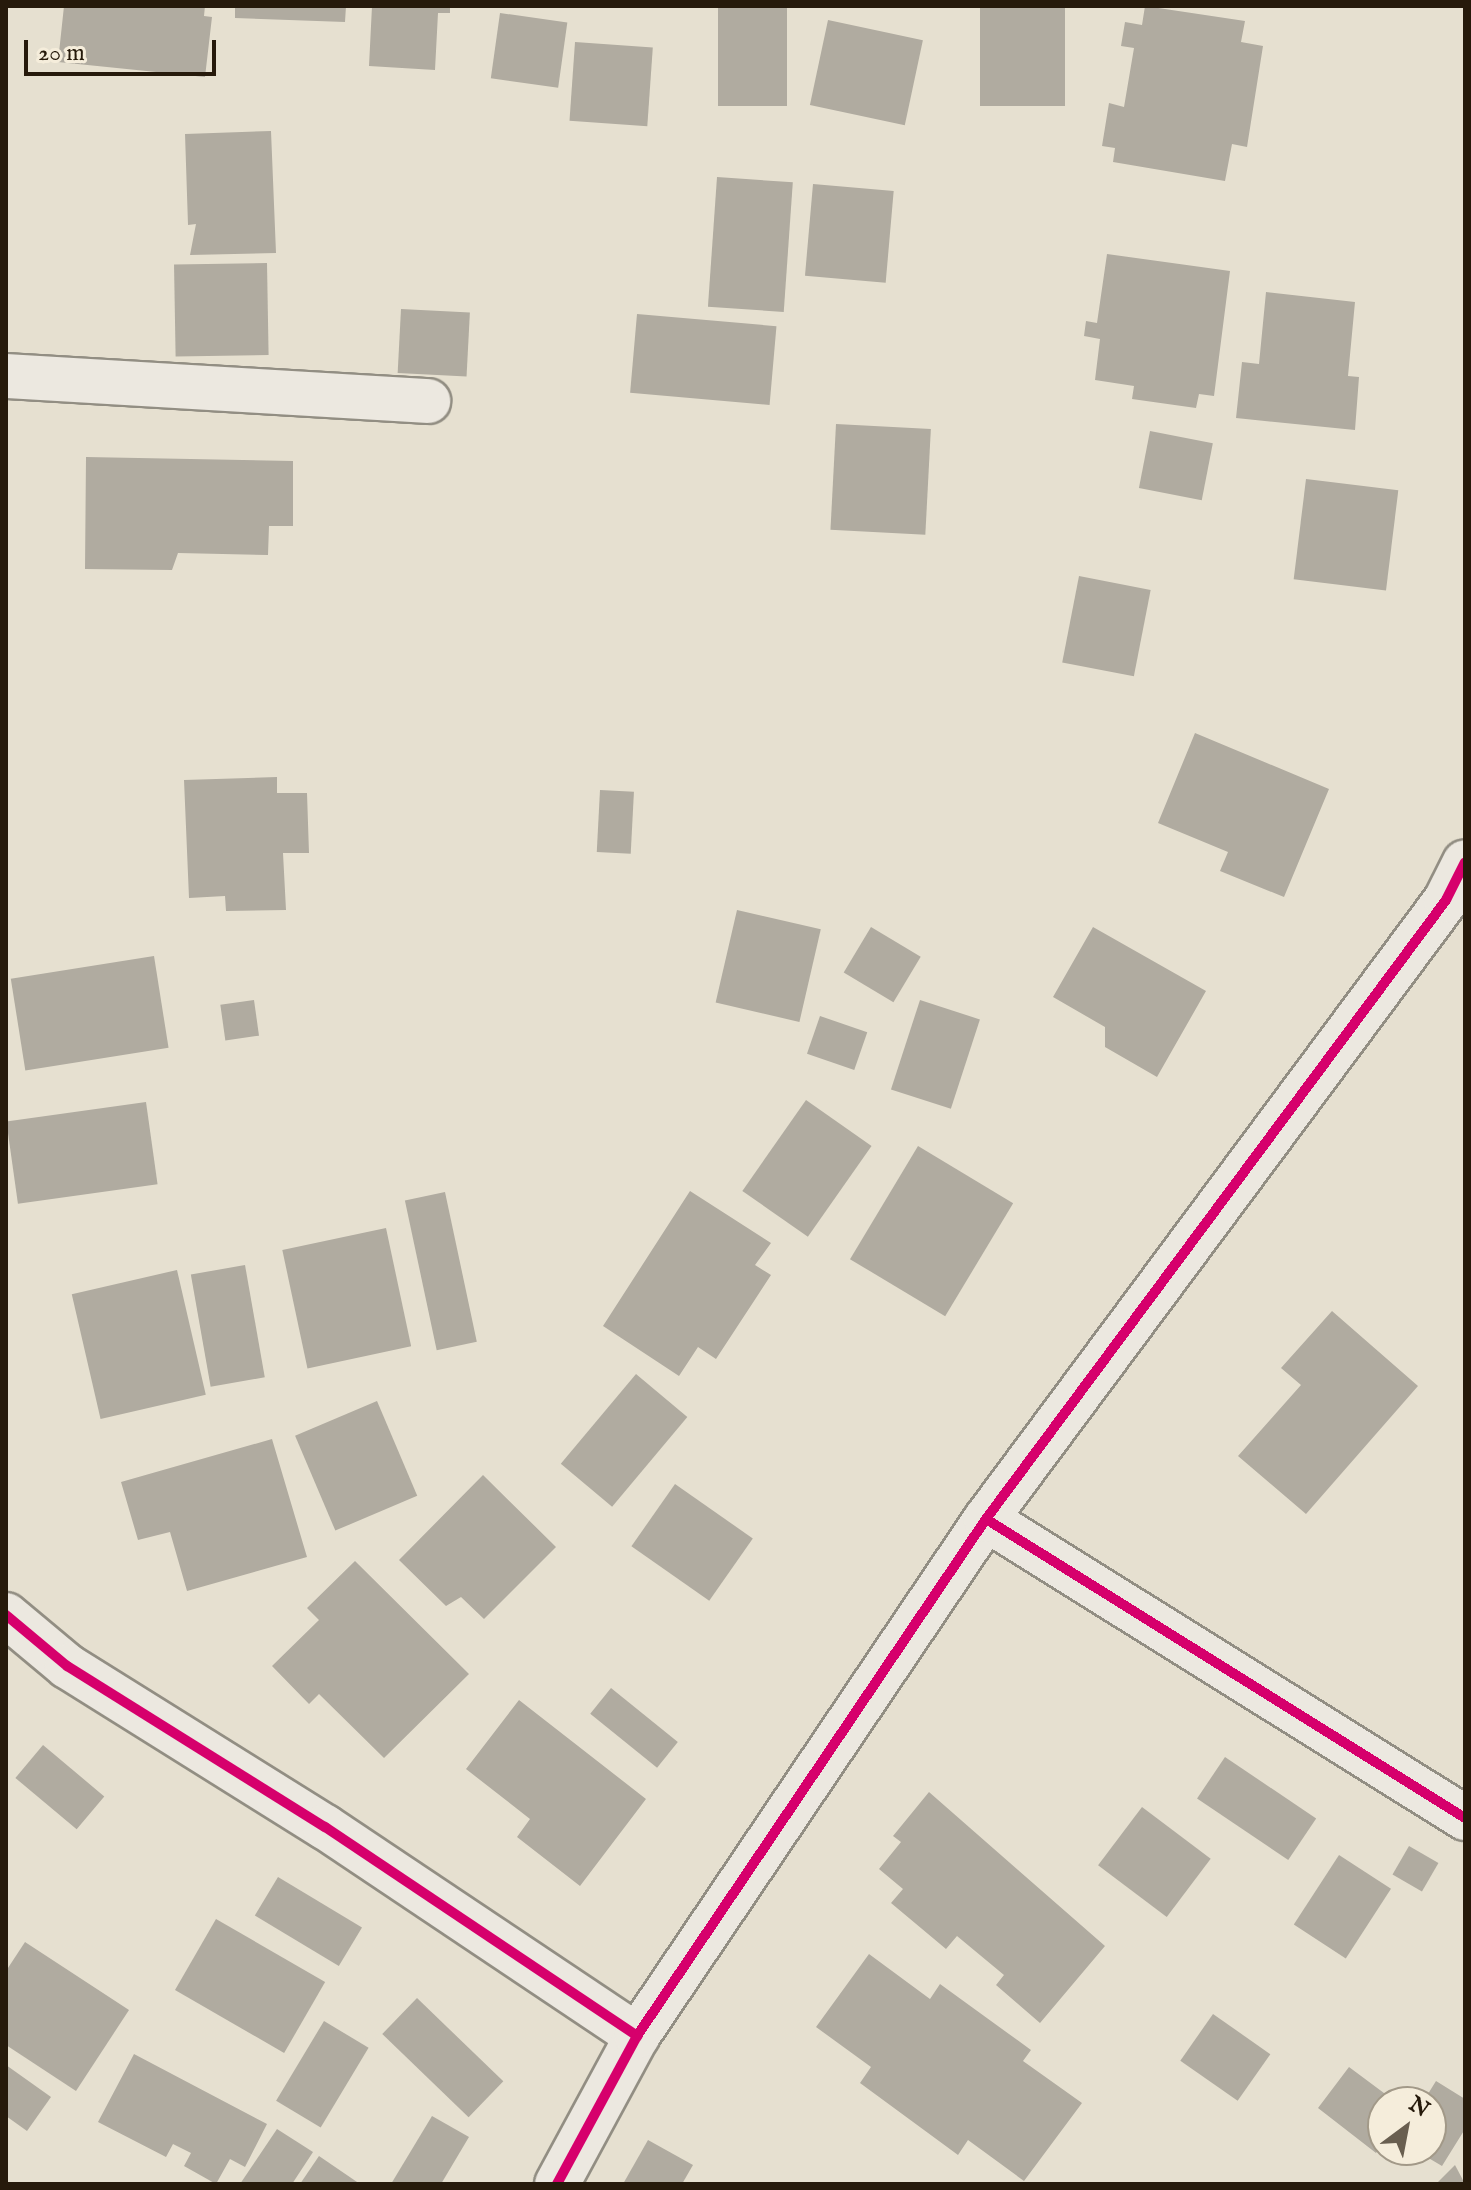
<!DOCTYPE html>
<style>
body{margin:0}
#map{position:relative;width:1471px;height:2190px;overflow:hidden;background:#e6e0d0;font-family:"IM FELL English",serif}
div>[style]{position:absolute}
.building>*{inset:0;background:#b0aba0;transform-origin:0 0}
.roads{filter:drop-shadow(2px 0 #928e83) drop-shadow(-2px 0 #928e83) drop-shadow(0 2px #928e83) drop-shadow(0 -2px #928e83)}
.minor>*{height:44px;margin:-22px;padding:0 22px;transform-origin:22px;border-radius:22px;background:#ece8e0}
.cycleway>*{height:10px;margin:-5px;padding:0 5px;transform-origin:5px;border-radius:5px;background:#d6006c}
span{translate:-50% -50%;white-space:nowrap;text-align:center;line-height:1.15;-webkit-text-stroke:7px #f5eddb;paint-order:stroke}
.frame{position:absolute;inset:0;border:8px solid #261a0b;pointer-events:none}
.north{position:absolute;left:1367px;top:2086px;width:80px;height:80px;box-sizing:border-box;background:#f5eddb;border:2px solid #a29988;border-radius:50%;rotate:32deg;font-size:22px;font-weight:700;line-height:32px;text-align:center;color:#261a0b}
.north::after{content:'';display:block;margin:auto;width:28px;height:36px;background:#695f50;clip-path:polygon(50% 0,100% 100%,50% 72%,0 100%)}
.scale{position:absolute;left:24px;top:40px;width:192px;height:36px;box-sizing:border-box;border:4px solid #261a0b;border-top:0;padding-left:10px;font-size:24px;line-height:28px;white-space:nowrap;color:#261a0b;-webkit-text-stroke:6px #f5eddb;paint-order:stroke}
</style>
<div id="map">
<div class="building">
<div style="clip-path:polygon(64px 6px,205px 6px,204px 16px,212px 17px,205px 77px,58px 62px)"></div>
<div style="clip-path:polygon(235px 6px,346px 6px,345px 22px,235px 18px)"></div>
<div style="clip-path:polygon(372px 6px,450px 6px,450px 13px,438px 13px,435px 70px,369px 66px)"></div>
<div style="left:718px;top:6px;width:69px;height:100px"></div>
<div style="left:980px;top:6px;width:85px;height:100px"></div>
<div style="clip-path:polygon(1145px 6px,1245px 21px,1241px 42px,1263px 46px,1247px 147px,1232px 144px,1225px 181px,1113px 162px,1115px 148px,1102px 146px,1109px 103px,1124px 107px,1134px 48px,1121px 46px,1125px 22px,1142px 25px)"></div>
<div style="left:500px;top:13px;width:68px;height:66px;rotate:8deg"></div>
<div style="left:828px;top:20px;width:97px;height:87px;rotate:12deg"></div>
<div style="left:575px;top:42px;width:78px;height:79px;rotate:4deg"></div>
<div style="clip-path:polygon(271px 131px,276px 253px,190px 255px,196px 224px,188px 225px,185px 134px)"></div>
<div style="left:717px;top:177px;width:76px;height:130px;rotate:4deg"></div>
<div style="left:813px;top:184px;width:81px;height:92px;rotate:5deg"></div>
<div style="clip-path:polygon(1107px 254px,1230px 271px,1214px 396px,1199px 394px,1196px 408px,1132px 399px,1134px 386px,1095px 380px,1100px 339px,1084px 336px,1086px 321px,1097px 323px)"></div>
<div style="left:267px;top:263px;width:92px;height:93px;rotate:89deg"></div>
<div style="clip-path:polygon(1266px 292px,1355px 302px,1348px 376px,1359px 377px,1355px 430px,1236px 418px,1242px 362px,1259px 364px)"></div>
<div style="left:401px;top:309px;width:69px;height:64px;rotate:3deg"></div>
<div style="left:637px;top:314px;width:140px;height:79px;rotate:5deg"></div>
<div style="left:836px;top:424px;width:95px;height:106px;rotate:3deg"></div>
<div style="left:1150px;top:431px;width:64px;height:58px;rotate:11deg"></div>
<div style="clip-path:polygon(86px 457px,293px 461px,293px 526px,269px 526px,268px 555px,178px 553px,172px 570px,85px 569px)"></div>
<div style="left:1306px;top:479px;width:93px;height:101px;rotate:7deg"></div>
<div style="left:1079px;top:576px;width:73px;height:88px;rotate:11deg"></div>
<div style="clip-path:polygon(1195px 733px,1329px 789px,1284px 897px,1220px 871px,1228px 852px,1158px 823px)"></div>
<div style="clip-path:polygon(277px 777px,277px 793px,307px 793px,309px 853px,283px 853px,286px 910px,226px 911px,225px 896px,189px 898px,184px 780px)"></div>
<div style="left:600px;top:790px;width:34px;height:62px;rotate:3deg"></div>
<div style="left:737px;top:910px;width:86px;height:95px;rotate:13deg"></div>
<div style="left:871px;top:927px;width:58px;height:53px;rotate:31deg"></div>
<div style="clip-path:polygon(1093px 927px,1206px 991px,1157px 1077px,1105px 1047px,1105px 1027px,1053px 997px)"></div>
<div style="left:154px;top:956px;width:93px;height:145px;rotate:81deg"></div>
<div style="left:254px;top:1000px;width:36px;height:34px;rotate:82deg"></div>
<div style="left:920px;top:1000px;width:63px;height:94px;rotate:18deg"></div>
<div style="left:820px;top:1016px;width:50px;height:40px;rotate:19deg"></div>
<div style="left:806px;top:1100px;width:80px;height:111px;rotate:35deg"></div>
<div style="left:146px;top:1102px;width:83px;height:141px;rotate:82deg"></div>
<div style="left:918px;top:1146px;width:111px;height:132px;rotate:31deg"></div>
<div style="clip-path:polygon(690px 1191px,771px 1243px,755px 1265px,771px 1275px,716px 1359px,698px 1347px,679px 1376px,603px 1326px)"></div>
<div style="left:445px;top:1192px;width:153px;height:41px;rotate:78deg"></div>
<div style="left:386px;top:1228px;width:121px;height:106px;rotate:78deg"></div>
<div style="left:245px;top:1265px;width:114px;height:55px;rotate:80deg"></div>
<div style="left:177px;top:1270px;width:128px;height:108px;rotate:77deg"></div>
<div style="clip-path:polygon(1332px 1311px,1418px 1386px,1306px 1514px,1238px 1456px,1301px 1385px,1281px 1368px)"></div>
<div style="left:636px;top:1374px;width:67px;height:117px;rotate:40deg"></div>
<div style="left:377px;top:1401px;width:103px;height:89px;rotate:67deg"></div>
<div style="clip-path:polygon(272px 1439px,307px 1557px,187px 1591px,170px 1532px,138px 1540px,121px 1482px)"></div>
<div style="clip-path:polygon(483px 1475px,556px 1547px,484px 1619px,461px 1597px,446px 1606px,399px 1560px)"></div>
<div style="left:675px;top:1484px;width:95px;height:76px;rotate:35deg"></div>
<div style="clip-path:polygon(355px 1561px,469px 1674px,384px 1758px,319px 1694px,309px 1704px,272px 1666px,319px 1620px,307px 1608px)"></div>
<div style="left:611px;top:1688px;width:86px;height:33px;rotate:39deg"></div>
<div style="clip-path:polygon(519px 1700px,646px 1799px,580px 1886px,517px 1837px,530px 1819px,466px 1769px)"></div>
<div style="left:43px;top:1745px;width:80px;height:43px;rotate:40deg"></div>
<div style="left:1225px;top:1757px;width:110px;height:50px;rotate:34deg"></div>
<div style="clip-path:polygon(929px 1792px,1105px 1946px,1040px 2023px,996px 1985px,1004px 1975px,957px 1936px,946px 1949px,891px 1903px,903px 1889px,879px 1869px,901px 1842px,893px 1836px)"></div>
<div style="left:1142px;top:1807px;width:86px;height:73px;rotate:37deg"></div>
<div style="left:1409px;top:1846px;width:34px;height:33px;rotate:30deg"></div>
<div style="left:1339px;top:1855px;width:62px;height:83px;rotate:33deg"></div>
<div style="left:278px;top:1877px;width:98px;height:45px;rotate:31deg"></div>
<div style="left:216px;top:1919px;width:126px;height:82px;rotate:30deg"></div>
<div style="clip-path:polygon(25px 1942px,129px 2010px,76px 2091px,6px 2045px,6px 1971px)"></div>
<div style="clip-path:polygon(869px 1954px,930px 1999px,940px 1984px,1031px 2050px,1023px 2061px,1082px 2103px,1024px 2181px,968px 2140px,958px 2155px,860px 2083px,871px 2067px,816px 2027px)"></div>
<div style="left:417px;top:1998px;width:120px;height:50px;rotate:44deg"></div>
<div style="left:1213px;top:2014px;width:70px;height:57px;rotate:35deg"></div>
<div style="left:324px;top:2021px;width:52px;height:93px;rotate:31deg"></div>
<div style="clip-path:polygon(134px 2054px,267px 2124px,245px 2167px,230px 2159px,216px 2184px,184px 2166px,191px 2153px,173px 2144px,166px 2157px,98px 2122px)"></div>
<div style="clip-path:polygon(6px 2065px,51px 2097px,27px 2131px,6px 2116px)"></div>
<div style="clip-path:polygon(1349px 2067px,1396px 2102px,1383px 2102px,1383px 2144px,1376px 2153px,1318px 2108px)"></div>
<div style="clip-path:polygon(1436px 2081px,1465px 2099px,1465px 2129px,1442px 2166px,1415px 2150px,1431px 2150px,1431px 2102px,1423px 2102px)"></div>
<div style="clip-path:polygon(432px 2116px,469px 2137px,441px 2184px,391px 2184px)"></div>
<div style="clip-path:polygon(277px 2129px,313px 2152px,292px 2184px,240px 2184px)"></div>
<div style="clip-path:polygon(648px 2140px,693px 2165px,682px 2184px,623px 2184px)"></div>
<div style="clip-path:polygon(319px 2156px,360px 2184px,300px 2184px)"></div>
<div style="clip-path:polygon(1455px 2165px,1465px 2184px,1436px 2184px)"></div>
</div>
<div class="roads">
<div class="minor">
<div style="left:6px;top:376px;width:423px;rotate:3.4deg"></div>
<div style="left:986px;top:1519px;width:565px;rotate:31.97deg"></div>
<div style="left:6px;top:1615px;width:80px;rotate:39.9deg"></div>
<div style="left:67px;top:1666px;width:304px;rotate:32deg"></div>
<div style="left:325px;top:1827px;width:376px;rotate:33.8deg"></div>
<div style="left:557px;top:2184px;width:168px;rotate:-61.6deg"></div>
<div style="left:637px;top:2036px;width:624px;rotate:-55.98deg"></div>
<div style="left:986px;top:1519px;width:771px;rotate:-53.38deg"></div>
<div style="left:1446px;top:900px;width:42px;rotate:-63.4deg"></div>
</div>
</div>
<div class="cycleway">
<div style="left:986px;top:1519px;width:565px;rotate:31.97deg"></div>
<div style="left:6px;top:1615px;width:80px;rotate:39.9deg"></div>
<div style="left:67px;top:1666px;width:304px;rotate:32deg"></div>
<div style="left:325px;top:1827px;width:376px;rotate:33.8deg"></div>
<div style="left:557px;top:2184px;width:168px;rotate:-61.6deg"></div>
<div style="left:637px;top:2036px;width:624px;rotate:-55.98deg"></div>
<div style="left:986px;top:1519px;width:771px;rotate:-53.38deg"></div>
<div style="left:1446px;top:900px;width:42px;rotate:-63.4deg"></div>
</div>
<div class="frame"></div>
<div class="north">N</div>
<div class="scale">20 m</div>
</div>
